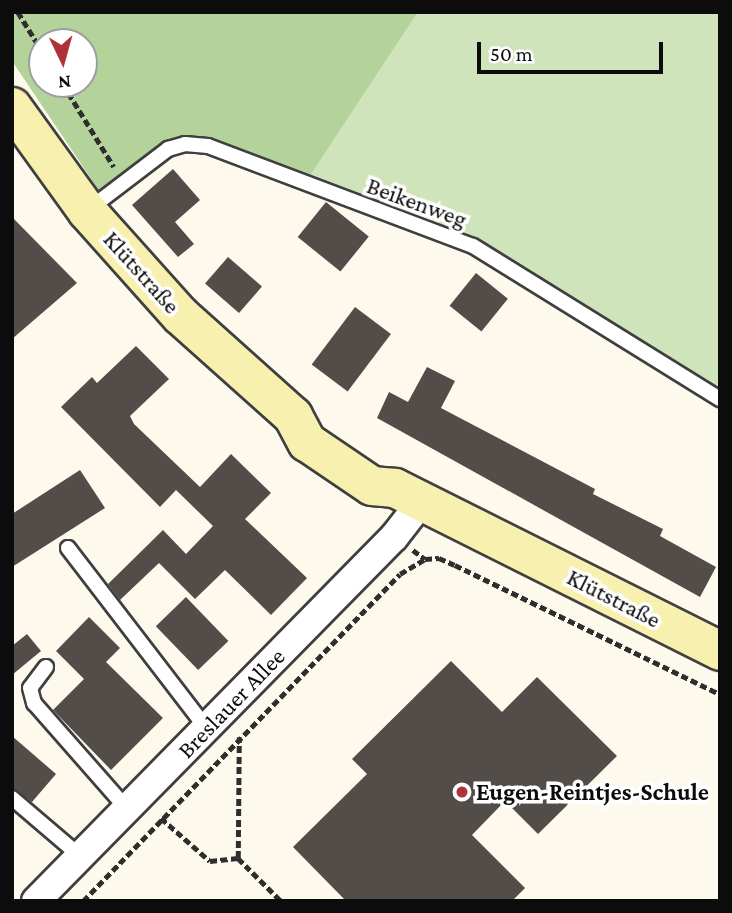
<!DOCTYPE html>
<meta charset="utf-8">
<style>
body{margin:0}
#map{position:relative;width:732px;height:913px;overflow:hidden;background:#fdfaed;font-family:"Crimson Pro",serif}
div>[style]{position:absolute}
.green>*{inset:0;background:#cfe4ba}
.forest>*{inset:0;background:#b4d39b}
.building>*{inset:0;background:#534d49;transform-origin:0 0}
.path>*{height:4.5px;margin-top:-2.25px;transform-origin:0;background:repeating-linear-gradient(90deg,#2e2e2e 0 7px,transparent 0 10.5px)}
.roads{filter:drop-shadow(2px 0 #3f3f3f) drop-shadow(-2px 0 #3f3f3f) drop-shadow(0 2px #3f3f3f) drop-shadow(0 -2px #3f3f3f)}
.lane>*{height:14px;margin:-7px;padding:0 7px;transform-origin:7px;border-radius:7px;background:#fff}
.street>*{height:28px;margin:-14px;padding:0 14px;transform-origin:14px;border-radius:14px;background:#fff}
.secondary>*{height:38px;margin:-19px;padding:0 19px;transform-origin:19px;border-radius:19px;background:#f7f0ae}
.dots>*{width:19px;height:19px;translate:-50% -50%;box-sizing:border-box;border:4px solid #fff;border-radius:50%}
span{translate:-50% -50%;white-space:nowrap;text-align:center;line-height:1.15;-webkit-text-stroke:7px #fff;paint-order:stroke}
.street-label{font-size:24px;color:#0c0c0c}
.poi-label{font-size:24px;color:#0c0c0c;font-weight:700}
.left{translate:0 -50%;text-align:left}
.frame{position:absolute;inset:0;border:14px solid #0c0c0c;pointer-events:none}
.north{position:absolute;left:28px;top:28px;width:70px;height:70px;box-sizing:border-box;background:#fff;border:2px solid #9e9e9e;border-radius:50%;rotate:175deg;font-size:19px;font-weight:700;line-height:28px;text-align:center;color:#0c0c0c}
.north::after{content:'';display:block;margin:auto;width:24px;height:32px;background:#ae3237;clip-path:polygon(50% 0,100% 100%,50% 72%,0 100%)}
.scale{position:absolute;left:477px;top:42px;width:186px;height:32px;box-sizing:border-box;border:4px solid #0c0c0c;border-top:0;padding-left:9px;font-size:21px;line-height:24px;white-space:nowrap;color:#0c0c0c;-webkit-text-stroke:5px #fff;paint-order:stroke}
</style>
<div id="map">
<div class="green">
<div style="clip-path:polygon(418px 12px,720px 12px,720px 399px,473px 246px,304px 185px)"></div>
</div>
<div class="forest">
<div style="clip-path:polygon(evenodd,12px 12px,418px 12px,304px 185px,185px 144px,104px 198px,12px 61px,12px 12px,42px 42px,84px 42px,84px 84px,42px 84px,42px 42px)"></div>
</div>
<div class="building">
<div style="clip-path:polygon(173px 169px,200px 200px,175px 222px,194px 244px,178px 257px,132px 205px)"></div>
<div style="left:326px;top:202px;width:55px;height:45px;rotate:39deg"></div>
<div style="clip-path:polygon(12px 217px,77px 283px,12px 339px)"></div>
<div style="left:228px;top:257px;width:45px;height:35px;rotate:41deg"></div>
<div style="left:476px;top:273px;width:41px;height:42px;rotate:39deg"></div>
<div style="left:355px;top:307px;width:45px;height:72px;rotate:37deg"></div>
<div style="clip-path:polygon(136px 346px,169px 379px,130px 416px,134px 424px,200px 487px,231px 454px,271px 493px,245px 519px,307px 578px,271px 615px,225px 570px,195px 599px,159px 563px,120px 600px,108px 584px,163px 530px,186px 554px,213px 526px,176px 490px,160px 507px,61px 407px,92px 377px,97px 383px)"></div>
<div style="clip-path:polygon(427px 367px,455px 381px,441px 408px,595px 489px,593px 494px,663px 529px,660px 536px,716px 567px,700px 597px,377px 418px,389px 392px,408px 402px)"></div>
<div style="clip-path:polygon(80px 470px,105px 508px,12px 567px,12px 514px)"></div>
<div style="left:186px;top:597px;width:61px;height:42px;rotate:46deg"></div>
<div style="clip-path:polygon(89px 617px,120px 648px,106px 662px,163px 718px,111px 770px,53px 710px,84px 679px,56px 651px)"></div>
<div style="clip-path:polygon(27px 634px,41px 651px,12px 675px,12px 646px)"></div>
<div style="clip-path:polygon(451px 661px,502px 712px,537px 677px,617px 756px,538px 834px,505px 801px,472px 835px,525px 888px,512px 901px,346px 901px,293px 847px,367px 774px,352px 759px)"></div>
<div style="clip-path:polygon(12px 736px,56px 774px,32px 802px,12px 788px)"></div>
</div>
<div class="path">
<div style="left:18px;top:12px;width:46px;rotate:58.4deg"></div>
<div style="left:63px;top:84px;width:97px;rotate:58.4deg"></div>
<div style="left:413px;top:550px;width:15px;rotate:37deg"></div>
<div style="left:425px;top:559px;width:14px;rotate:-4deg"></div>
<div style="left:439px;top:558px;width:17px;rotate:24deg"></div>
<div style="left:455px;top:565px;width:295px;rotate:26deg"></div>
<div style="left:161px;top:818px;width:65px;rotate:41.3deg"></div>
<div style="left:210px;top:861px;width:28px;rotate:-6deg"></div>
<div style="left:238px;top:858px;width:61px;rotate:45deg"></div>
<div style="left:238px;top:858px;width:121px;rotate:-89.5deg"></div>
<div style="left:83px;top:901px;width:455px;rotate:-45.9deg"></div>
<div style="left:400px;top:574px;width:29px;rotate:-31deg"></div>
</div>
<div class="roads">
<div class="lane">
<div style="left:88px;top:210px;width:101px;rotate:-37.3deg"></div>
<div style="left:168px;top:149px;width:18px;rotate:-16deg"></div>
<div style="left:185px;top:144px;width:23px;rotate:5deg"></div>
<div style="left:208px;top:146px;width:283px;rotate:20.7deg"></div>
<div style="left:473px;top:246px;width:291px;rotate:31.8deg"></div>
<div style="left:68px;top:548px;width:227px;rotate:52.5deg"></div>
<div style="left:46px;top:667px;width:26px;rotate:127deg"></div>
<div style="left:30px;top:688px;width:16px;rotate:75deg"></div>
<div style="left:34px;top:703px;width:141px;rotate:48.7deg"></div>
<div style="left:12px;top:798px;width:89px;rotate:40.5deg"></div>
</div>
<div class="street">
<div style="left:36px;top:901px;width:511px;rotate:-45.48deg"></div>
<div style="left:394px;top:537px;width:46px;rotate:-52.1deg"></div>
</div>
<div class="secondary">
<div style="left:12px;top:107px;width:128px;rotate:54.2deg"></div>
<div style="left:87px;top:211px;width:140px;rotate:48.2deg"></div>
<div style="left:180px;top:315px;width:152px;rotate:41.8deg"></div>
<div style="left:293px;top:416px;width:30px;rotate:62deg"></div>
<div style="left:307px;top:442px;width:78px;rotate:34.1deg"></div>
<div style="left:372px;top:486px;width:23px;rotate:5deg"></div>
<div style="left:395px;top:488px;width:364px;rotate:26.6deg"></div>
</div>
</div>
<div class="dots">
<div style="left:462px;top:792px;background:#ae3237"></div>
</div>
<div class="street-label">
<span style="left:417px;top:202px;rotate:20deg">Beikenweg</span>
<span style="left:142px;top:272px;rotate:48deg">Klütstraße</span>
<span style="left:614px;top:598px;rotate:27deg">Klütstraße</span>
<span style="left:231px;top:703px;rotate:-46deg">Breslauer Allee</span>
</div>
<div class="poi-label">
<span class="left" style="left:476px;top:792px">Eugen-Reintjes-Schule</span>
</div>
<div class="frame"></div>
<div class="north">N</div>
<div class="scale">50 m</div>
</div>
